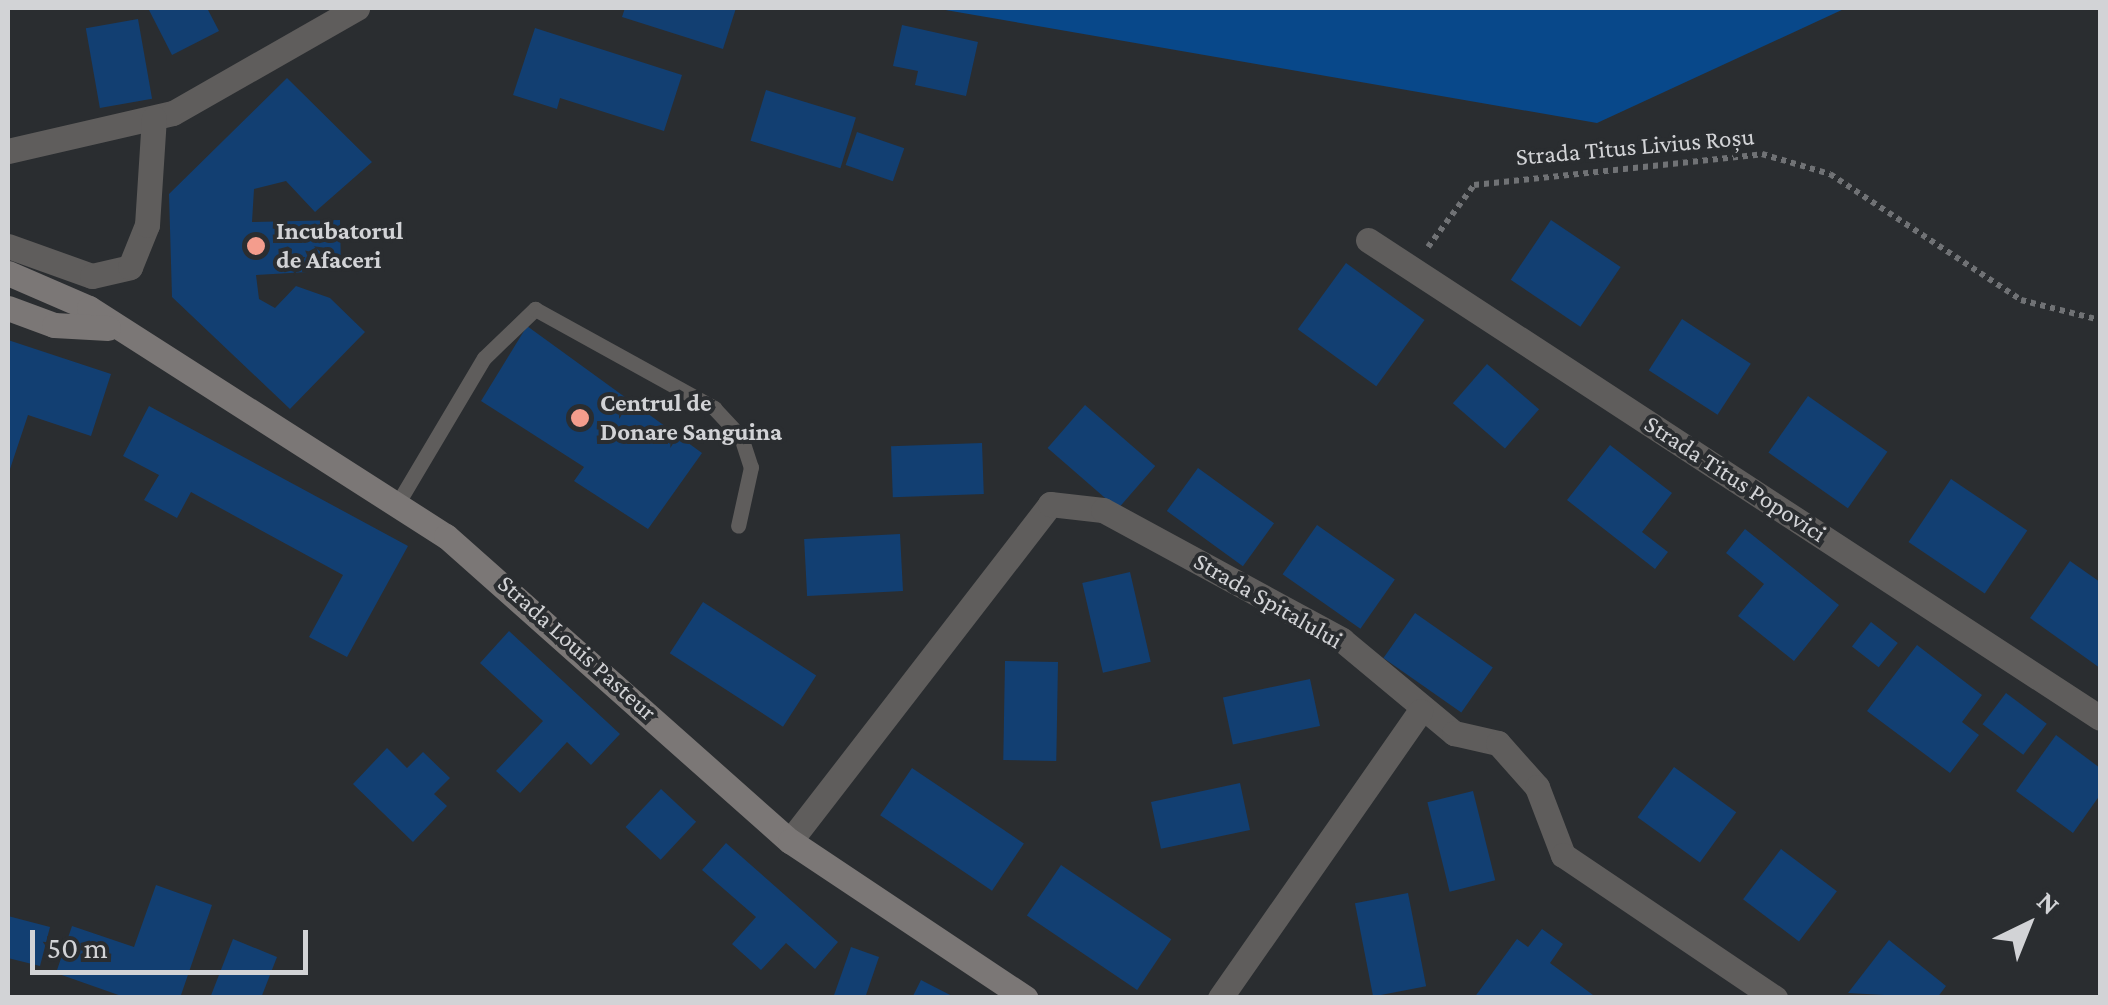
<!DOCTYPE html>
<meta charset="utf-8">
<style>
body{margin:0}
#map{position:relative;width:2108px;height:1005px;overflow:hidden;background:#2a2d30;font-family:"Crimson Pro",serif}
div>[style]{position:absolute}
.green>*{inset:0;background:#08488a}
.building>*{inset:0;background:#123f72;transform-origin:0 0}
.path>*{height:6px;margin-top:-3px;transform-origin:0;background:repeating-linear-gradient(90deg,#707275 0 5px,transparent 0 10px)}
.service>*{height:15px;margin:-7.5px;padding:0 7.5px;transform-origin:7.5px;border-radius:7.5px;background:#5f5d5c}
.minor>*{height:25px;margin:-12.5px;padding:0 12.5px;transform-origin:12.5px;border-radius:12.5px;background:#5f5d5c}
.secondary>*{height:25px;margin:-12.5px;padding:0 12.5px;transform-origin:12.5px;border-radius:12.5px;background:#7b7776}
.dots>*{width:28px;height:28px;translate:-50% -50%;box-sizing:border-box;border:5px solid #2a2d30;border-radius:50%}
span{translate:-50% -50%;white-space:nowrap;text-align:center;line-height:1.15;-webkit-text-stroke:8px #2a2d30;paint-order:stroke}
.street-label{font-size:25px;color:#d2d3d6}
.poi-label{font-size:25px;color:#d2d3d6;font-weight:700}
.left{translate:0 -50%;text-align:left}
.frame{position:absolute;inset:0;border:10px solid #d2d3d6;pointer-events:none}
.north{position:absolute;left:1978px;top:875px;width:100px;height:100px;-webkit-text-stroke:8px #2a2d30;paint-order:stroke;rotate:43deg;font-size:28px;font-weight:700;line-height:40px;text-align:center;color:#d2d3d6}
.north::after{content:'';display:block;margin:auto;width:35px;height:45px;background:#d2d3d6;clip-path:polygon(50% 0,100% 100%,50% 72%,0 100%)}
.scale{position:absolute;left:30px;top:930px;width:278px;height:45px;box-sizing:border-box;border:5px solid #d2d3d6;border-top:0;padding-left:12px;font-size:30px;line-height:35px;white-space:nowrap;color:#d2d3d6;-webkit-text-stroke:8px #2a2d30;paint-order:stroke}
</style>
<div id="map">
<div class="green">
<div style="clip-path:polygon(934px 8px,1846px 8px,1597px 123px)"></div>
</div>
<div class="building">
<div style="clip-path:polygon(207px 8px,219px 31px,172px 55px,149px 10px)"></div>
<div style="clip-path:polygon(625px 8px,736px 8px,723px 49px,622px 17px)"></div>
<div style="left:138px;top:19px;width:81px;height:53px;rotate:80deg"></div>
<div style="clip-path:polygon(902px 25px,978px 42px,966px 96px,915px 85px,918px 71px,893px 66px)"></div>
<div style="clip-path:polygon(535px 28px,682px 75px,664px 131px,560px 98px,557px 109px,513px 95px)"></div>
<div style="clip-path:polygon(287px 78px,372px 162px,315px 212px,286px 181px,254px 189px,252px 222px,340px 220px,341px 270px,256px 275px,259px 299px,275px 308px,296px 286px,330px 298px,365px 332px,290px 409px,172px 297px,169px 194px)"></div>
<div style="left:766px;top:90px;width:94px;height:53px;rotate:17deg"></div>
<div style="left:857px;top:132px;width:50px;height:35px;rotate:19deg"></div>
<div style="left:1551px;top:220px;width:84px;height:72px;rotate:34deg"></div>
<div style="left:1346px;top:263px;width:97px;height:82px;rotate:36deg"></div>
<div style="left:1682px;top:319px;width:82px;height:61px;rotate:33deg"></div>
<div style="clip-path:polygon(527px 326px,702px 453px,648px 529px,574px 481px,584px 467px,481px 401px)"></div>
<div style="clip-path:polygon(8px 340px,111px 374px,91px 436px,28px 415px,8px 475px)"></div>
<div style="left:1487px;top:364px;width:69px;height:52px;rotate:41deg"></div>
<div style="left:1808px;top:396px;width:97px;height:69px;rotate:35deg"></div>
<div style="left:1085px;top:405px;width:93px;height:57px;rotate:41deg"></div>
<div style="clip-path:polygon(149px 406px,408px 546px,347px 657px,309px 637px,343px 575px,191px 492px,177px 518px,144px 500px,159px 475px,123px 456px)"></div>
<div style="left:982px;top:443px;width:51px;height:91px;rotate:88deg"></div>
<div style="clip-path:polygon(1610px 445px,1672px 493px,1642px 532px,1668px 552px,1655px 569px,1567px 500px)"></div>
<div style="left:1198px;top:468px;width:94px;height:53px;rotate:36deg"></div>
<div style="left:1951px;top:479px;width:92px;height:76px;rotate:34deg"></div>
<div style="left:1317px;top:525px;width:95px;height:60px;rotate:35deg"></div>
<div style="clip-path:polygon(1745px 529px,1839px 605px,1794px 661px,1738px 616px,1764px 584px,1726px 553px)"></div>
<div style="left:900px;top:534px;width:57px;height:96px;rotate:87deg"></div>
<div style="clip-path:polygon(2070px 561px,2100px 582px,2100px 668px,2030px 618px)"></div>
<div style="left:1130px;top:572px;width:92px;height:49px;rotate:77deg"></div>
<div style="left:703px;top:602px;width:135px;height:61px;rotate:33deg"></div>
<div style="left:1415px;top:613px;width:95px;height:55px;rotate:35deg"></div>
<div style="left:1871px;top:622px;width:34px;height:31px;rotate:38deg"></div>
<div style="clip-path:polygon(509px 631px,620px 734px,591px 765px,567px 742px,520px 793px,496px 771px,543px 721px,480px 663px)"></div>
<div style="clip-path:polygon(1917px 645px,1982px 695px,1962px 722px,1979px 735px,1950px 773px,1867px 711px)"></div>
<div style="left:1005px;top:661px;width:53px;height:99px;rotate:1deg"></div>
<div style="left:1310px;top:679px;width:48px;height:89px;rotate:78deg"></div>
<div style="left:2006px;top:693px;width:51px;height:39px;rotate:37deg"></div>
<div style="clip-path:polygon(2056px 735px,2100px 768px,2100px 795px,2073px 833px,2016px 791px)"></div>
<div style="clip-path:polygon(387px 748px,407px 768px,423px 752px,450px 778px,434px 794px,447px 806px,413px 842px,353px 784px)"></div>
<div style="left:1674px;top:767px;width:77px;height:62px;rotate:36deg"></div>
<div style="left:912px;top:768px;width:135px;height:57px;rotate:34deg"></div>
<div style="left:1240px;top:783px;width:48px;height:91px;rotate:78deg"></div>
<div style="left:661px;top:789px;width:48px;height:52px;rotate:43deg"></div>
<div style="left:1473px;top:791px;width:92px;height:47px;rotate:76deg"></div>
<div style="clip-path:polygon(726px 843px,838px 942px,815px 969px,786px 943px,761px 970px,732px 944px,756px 917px,702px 870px)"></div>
<div style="left:1781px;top:849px;width:70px;height:63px;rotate:37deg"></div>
<div style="left:1061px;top:865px;width:133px;height:61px;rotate:34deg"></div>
<div style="clip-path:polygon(156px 885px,212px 905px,180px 998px,127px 998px,56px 973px,72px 926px,134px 947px)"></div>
<div style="left:1408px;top:893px;width:95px;height:54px;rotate:79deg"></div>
<div style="clip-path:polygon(8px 916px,50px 927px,40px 966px,8px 958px)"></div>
<div style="clip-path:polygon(1542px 929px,1563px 944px,1550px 963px,1597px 998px,1474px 998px,1517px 939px,1528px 947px)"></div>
<div style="clip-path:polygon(233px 939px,277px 957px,261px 998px,210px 998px)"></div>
<div style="clip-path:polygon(1889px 940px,1946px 986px,1937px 998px,1848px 993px)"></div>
<div style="clip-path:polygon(851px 947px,879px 957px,865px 998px,833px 998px)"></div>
<div style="clip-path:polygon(921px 980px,956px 998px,912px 998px)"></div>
</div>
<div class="path">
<div style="left:1428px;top:247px;width:77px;rotate:-53.4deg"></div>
<div style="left:1474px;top:185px;width:290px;rotate:-6.1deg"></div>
<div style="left:1762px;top:154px;width:71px;rotate:16.4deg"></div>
<div style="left:1830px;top:174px;width:229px;rotate:33.4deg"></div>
<div style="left:2021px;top:300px;width:81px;rotate:14.2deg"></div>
</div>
<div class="service">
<div style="left:396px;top:506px;width:172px;rotate:-59.3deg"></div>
<div style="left:484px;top:358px;width:71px;rotate:-43.9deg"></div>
<div style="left:535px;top:309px;width:205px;rotate:28.9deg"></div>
<div style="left:714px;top:408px;width:40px;rotate:47deg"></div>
<div style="left:741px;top:437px;width:32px;rotate:72deg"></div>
<div style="left:751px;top:467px;width:60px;rotate:102.4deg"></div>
</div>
<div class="minor">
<div style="left:8px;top:151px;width:169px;rotate:-13deg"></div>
<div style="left:173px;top:113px;width:212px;rotate:-29.7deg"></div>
<div style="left:1368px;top:240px;width:874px;rotate:33.14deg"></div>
<div style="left:8px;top:246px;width:89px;rotate:19.7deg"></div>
<div style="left:92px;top:276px;width:39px;rotate:-13deg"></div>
<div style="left:130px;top:267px;width:45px;rotate:-68deg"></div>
<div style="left:147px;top:225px;width:107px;rotate:-86.3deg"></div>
<div style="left:790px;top:841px;width:426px;rotate:-52.3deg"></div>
<div style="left:1050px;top:504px;width:53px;rotate:6.5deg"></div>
<div style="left:1103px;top:510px;width:272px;rotate:28.5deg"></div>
<div style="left:1342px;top:640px;width:146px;rotate:39.7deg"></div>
<div style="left:1454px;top:733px;width:45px;rotate:12.8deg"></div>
<div style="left:1498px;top:743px;width:59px;rotate:48.4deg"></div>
<div style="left:1537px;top:787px;width:73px;rotate:69.1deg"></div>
<div style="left:1563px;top:855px;width:256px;rotate:34deg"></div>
<div style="left:1220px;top:998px;width:350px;rotate:-55.1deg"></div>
</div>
<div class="secondary">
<div style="left:8px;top:273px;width:88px;rotate:23.4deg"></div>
<div style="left:89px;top:308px;width:424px;rotate:32.6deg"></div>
<div style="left:446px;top:536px;width:460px;rotate:41.6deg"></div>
<div style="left:790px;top:841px;width:283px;rotate:33.7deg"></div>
<div style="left:8px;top:308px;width:49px;rotate:20.3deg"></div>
<div style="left:54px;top:325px;width:54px;rotate:3.2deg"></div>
</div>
<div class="dots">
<div style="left:256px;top:246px;background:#f49d8d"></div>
<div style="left:580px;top:418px;background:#f49d8d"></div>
</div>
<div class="street-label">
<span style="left:1635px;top:147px;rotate:-5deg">Strada Titus Livius Roșu</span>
<span style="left:1735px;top:479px;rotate:33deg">Strada Titus Popovici</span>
<span style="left:1268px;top:601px;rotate:30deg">Strada Spitalului</span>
<span style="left:577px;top:648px;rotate:42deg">Strada Louis Pasteur</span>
</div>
<div class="poi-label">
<span class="left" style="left:276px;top:246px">Incubatorul<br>de Afaceri</span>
<span class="left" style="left:600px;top:418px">Centrul de<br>Donare Sanguina</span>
</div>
<div class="frame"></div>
<div class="north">N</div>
<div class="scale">50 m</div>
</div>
